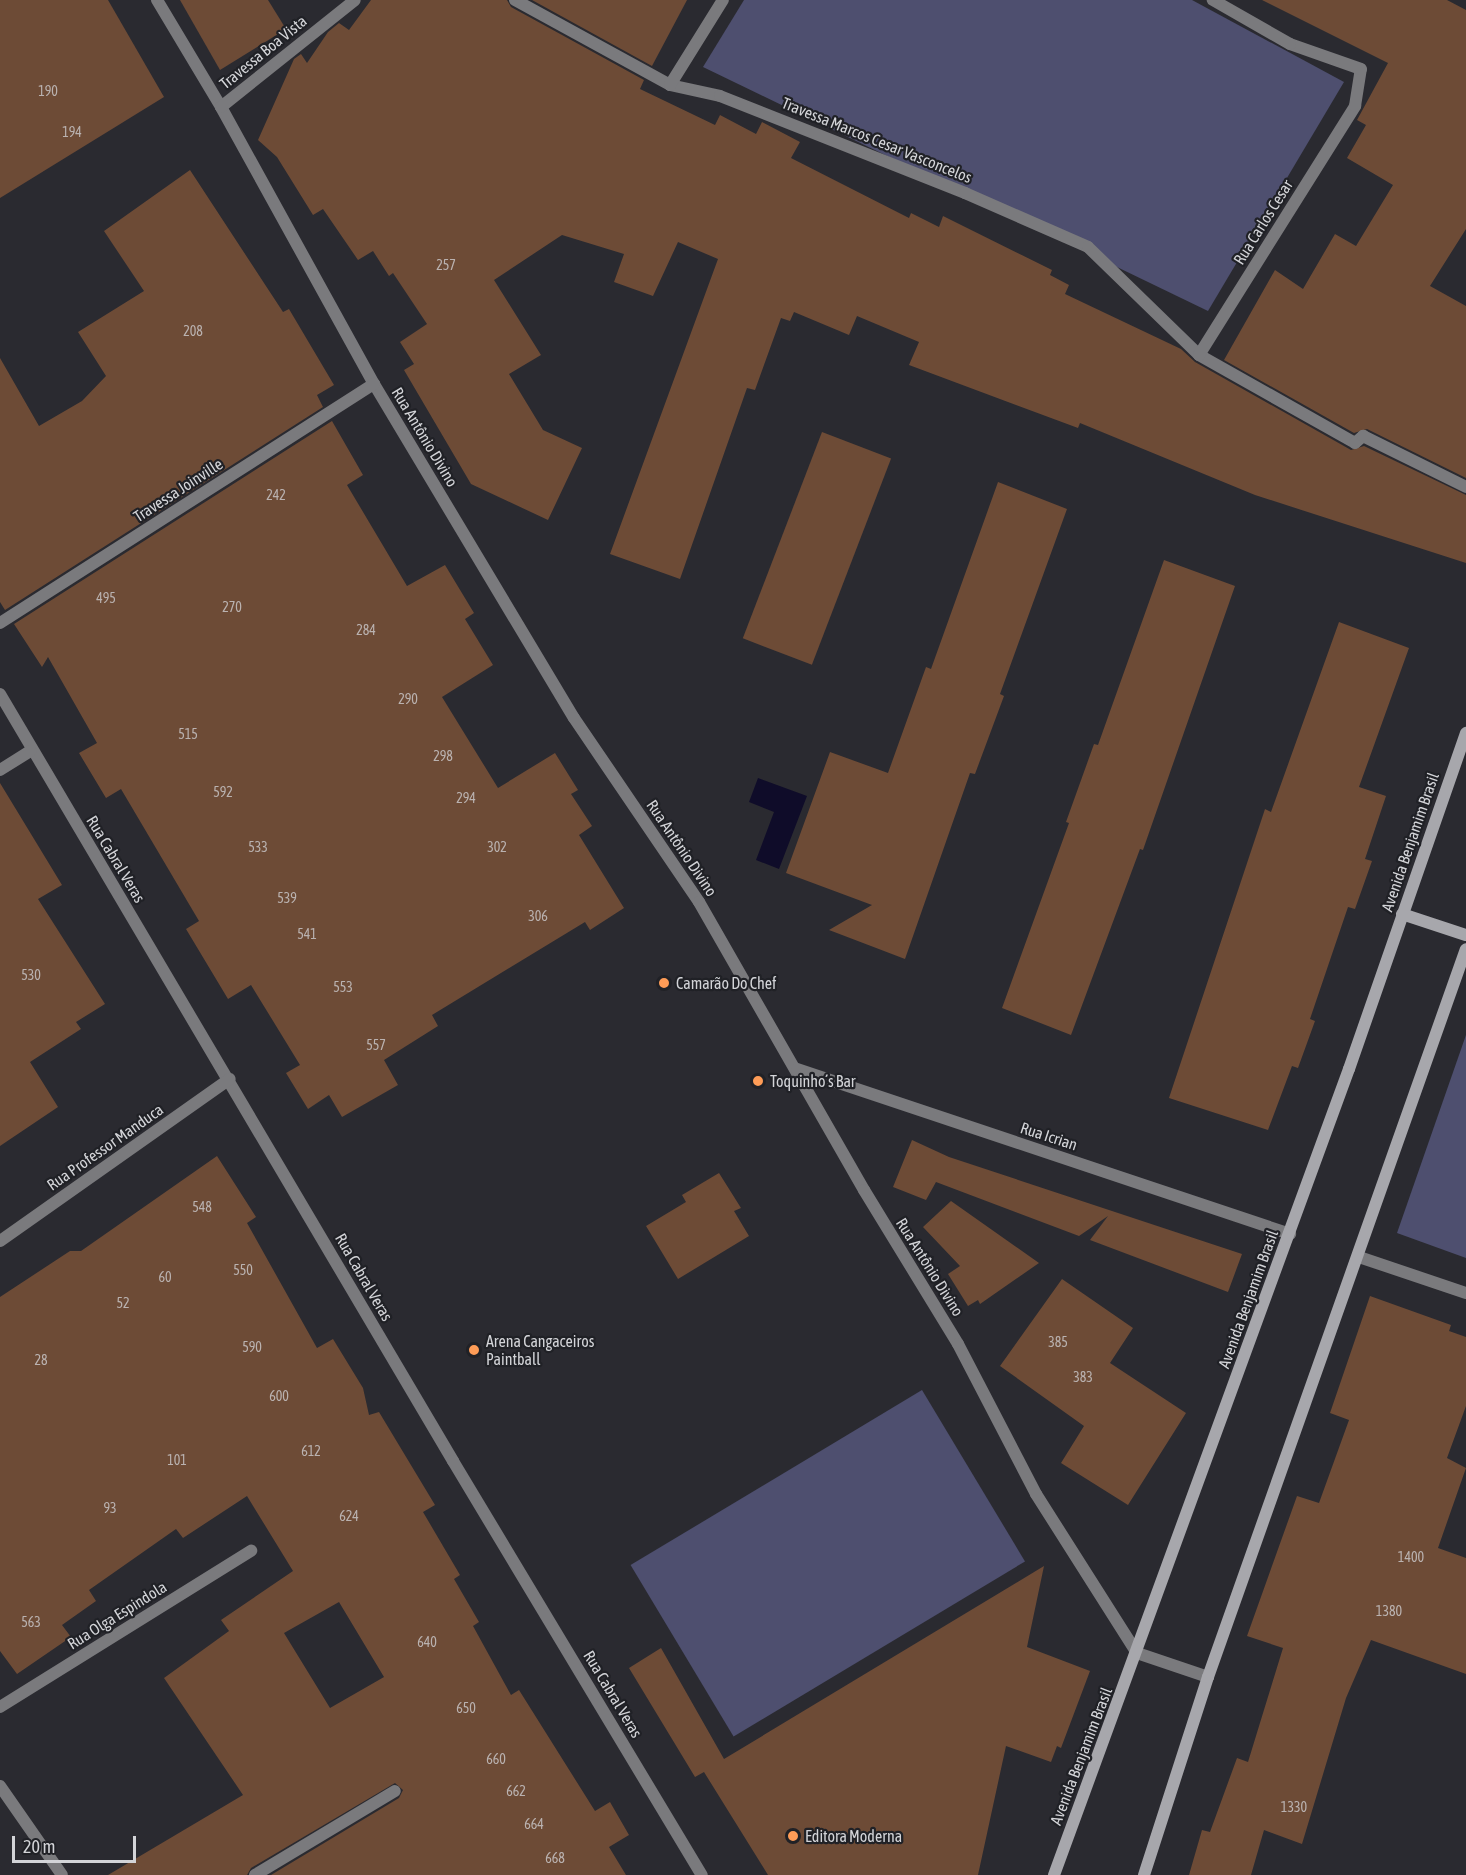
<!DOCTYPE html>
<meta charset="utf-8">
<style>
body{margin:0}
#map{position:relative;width:1466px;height:1875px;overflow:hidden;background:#2a2a30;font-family:"Asap Condensed",sans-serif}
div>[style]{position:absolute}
.green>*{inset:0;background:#4e4f6f;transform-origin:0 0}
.water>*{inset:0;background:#0f0c29}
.building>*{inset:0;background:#6d4b36;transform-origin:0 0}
.service>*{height:12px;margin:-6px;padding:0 6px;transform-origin:6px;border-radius:6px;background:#7a7a7d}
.pedestrian>*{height:12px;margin:-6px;padding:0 6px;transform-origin:6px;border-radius:6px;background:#7a7a7d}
.minor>*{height:12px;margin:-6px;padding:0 6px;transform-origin:6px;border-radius:6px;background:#7a7a7d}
.secondary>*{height:12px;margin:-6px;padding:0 6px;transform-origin:6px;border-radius:6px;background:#a7a7ac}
.dots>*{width:16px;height:16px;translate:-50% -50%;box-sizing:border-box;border:3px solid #202126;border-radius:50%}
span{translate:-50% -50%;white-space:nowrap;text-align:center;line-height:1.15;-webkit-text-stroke:4.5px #202126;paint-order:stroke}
.number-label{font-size:14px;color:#bab2b0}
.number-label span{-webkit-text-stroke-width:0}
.street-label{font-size:16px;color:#d3d4d8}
.poi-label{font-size:16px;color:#d3d4d8}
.left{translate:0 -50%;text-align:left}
.scale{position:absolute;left:12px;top:1836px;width:124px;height:27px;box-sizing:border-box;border:3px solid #d3d4d8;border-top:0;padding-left:8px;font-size:18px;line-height:21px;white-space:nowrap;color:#d3d4d8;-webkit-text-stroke:4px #202126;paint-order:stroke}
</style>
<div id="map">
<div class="green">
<div style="clip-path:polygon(744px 0,1192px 0,1344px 82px,1208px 311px,703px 67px)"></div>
<div style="clip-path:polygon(1466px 1035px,1466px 1258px,1397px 1233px)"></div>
<div style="left:922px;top:1390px;width:200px;height:340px;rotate:59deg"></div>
</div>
<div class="water">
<div style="clip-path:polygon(758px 778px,807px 796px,779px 869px,756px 860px,774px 812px,749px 802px)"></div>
</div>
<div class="building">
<div style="clip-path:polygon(0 0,108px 0,164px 97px,0 198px)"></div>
<div style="clip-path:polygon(180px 0,268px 0,286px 29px,220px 70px)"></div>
<div style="clip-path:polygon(371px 0,507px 0,511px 7px,644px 80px,640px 89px,715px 125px,720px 115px,756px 134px,762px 122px,800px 142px,791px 158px,909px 218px,911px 213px,939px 227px,943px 216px,1052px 270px,1050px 275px,1069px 285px,1065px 294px,1181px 349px,1195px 362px,1351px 450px,1364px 446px,1466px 495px,1466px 563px,1255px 495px,1080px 423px,1078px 428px,909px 365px,919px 342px,857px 316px,849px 335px,794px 312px,790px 321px,781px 318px,755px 390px,747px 388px,680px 579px,610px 554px,718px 259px,678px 242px,653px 296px,614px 282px,624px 254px,562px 235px,494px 280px,541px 355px,509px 374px,543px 430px,582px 448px,548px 520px,471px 484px,404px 370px,414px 364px,400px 342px,427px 324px,393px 273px,389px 276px,373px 251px,358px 260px,323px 209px,313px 215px,277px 157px,258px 140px,294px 59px,301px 54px,307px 63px,328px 32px,339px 23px,349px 30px)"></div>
<div style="clip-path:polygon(532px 0,687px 0,652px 66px)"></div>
<div style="clip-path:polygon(1262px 0,1447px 0,1466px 10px,1466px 229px,1430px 286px,1466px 306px,1466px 478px,1367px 429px,1354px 433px,1224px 360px,1275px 270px,1303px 289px,1335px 234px,1356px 246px,1393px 185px,1347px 158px,1366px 125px,1357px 120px,1388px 63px)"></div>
<div style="clip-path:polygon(190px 170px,283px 312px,289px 309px,334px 385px,317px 395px,323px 407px,5px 610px,0 602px,0 358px,39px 426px,82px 401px,106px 376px,78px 332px,144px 291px,104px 231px)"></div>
<div style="clip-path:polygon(332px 421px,363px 475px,347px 485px,407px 586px,445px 565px,474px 613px,465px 619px,493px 665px,442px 697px,498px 788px,555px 753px,578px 790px,571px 794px,592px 826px,579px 835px,624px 908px,590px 930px,585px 922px,432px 1015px,438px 1026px,384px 1060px,398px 1085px,342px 1117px,329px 1095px,308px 1109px,286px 1073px,300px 1065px,251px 985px,228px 999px,186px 929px,199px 921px,121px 789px,106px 798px,79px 753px,97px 743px,48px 657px,42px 667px,14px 624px)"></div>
<div style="left:822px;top:432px;width:74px;height:221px;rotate:21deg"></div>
<div style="clip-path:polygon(998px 482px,1067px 509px,1000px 694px,1004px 696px,975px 774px,970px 773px,905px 959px,829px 930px,872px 905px,786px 873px,830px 752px,888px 773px,926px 667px,931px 669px)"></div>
<div style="clip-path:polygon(1164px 560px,1235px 586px,1143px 850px,1140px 849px,1071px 1035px,1002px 1008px,1069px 823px,1066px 822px,1094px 744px,1098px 745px)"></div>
<div style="clip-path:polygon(1339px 622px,1409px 648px,1359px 787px,1386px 796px,1365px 859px,1372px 861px,1355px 909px,1348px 907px,1310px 1019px,1315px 1021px,1298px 1068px,1292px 1066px,1268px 1130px,1169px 1098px,1265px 809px,1271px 812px)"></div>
<div style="clip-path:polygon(0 783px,62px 885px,38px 899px,105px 1004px,76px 1022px,81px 1029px,30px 1062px,58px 1107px,0 1146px)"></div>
<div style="clip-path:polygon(912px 1140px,949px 1157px,1242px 1254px,1228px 1292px,1090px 1240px,1108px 1216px,1079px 1236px,936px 1182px,926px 1200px,893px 1187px)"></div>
<div style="clip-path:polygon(evenodd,217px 1156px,256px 1217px,247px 1223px,317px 1348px,333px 1339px,363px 1388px,369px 1415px,379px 1412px,435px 1505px,423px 1512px,460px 1575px,454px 1579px,479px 1622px,473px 1626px,511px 1695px,519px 1690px,595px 1811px,610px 1802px,629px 1835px,609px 1847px,626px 1875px,271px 1875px,399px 1798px,403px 1790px,395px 1783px,251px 1868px,247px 1875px,108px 1875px,243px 1795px,164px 1678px,229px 1631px,221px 1620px,293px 1571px,247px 1496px,183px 1538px,176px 1529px,89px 1590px,96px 1601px,62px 1625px,71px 1637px,17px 1674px,0 1651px,0 1297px,70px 1251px,81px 1251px,217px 1156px,339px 1602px,384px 1677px,330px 1708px,284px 1633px,339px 1602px)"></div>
<div style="clip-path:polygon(719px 1173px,741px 1208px,734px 1211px,749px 1236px,678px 1279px,646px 1226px,686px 1202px,682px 1195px)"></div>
<div style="clip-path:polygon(951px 1201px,1039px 1263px,980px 1304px,978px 1300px,968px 1306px,948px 1274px,960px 1266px,923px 1227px)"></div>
<div style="clip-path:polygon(1062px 1279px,1133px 1328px,1110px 1363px,1186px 1413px,1128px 1505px,1061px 1463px,1084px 1426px,1000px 1366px)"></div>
<div style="clip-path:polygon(1370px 1296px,1451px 1325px,1449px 1331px,1466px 1337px,1466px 1406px,1447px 1458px,1466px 1468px,1438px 1548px,1466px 1558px,1466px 1674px,1371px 1640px,1346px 1698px,1302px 1844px,1264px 1830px,1251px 1875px,1189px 1875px,1202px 1830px,1210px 1832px,1237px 1758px,1248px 1762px,1283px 1648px,1247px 1636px,1297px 1496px,1319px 1503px,1349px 1420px,1330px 1413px)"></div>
<div style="clip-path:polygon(1044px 1566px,1027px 1647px,1090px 1671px,1061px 1748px,1057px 1746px,1051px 1762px,1006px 1746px,978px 1875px,768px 1875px,704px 1772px,695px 1777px,629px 1668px,661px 1648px,724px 1759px)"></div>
</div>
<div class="service">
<div style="left:255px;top:1875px;width:163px;rotate:-31deg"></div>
</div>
<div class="pedestrian">
<div style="left:1199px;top:355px;width:179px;rotate:29.4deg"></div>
<div style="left:1355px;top:443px;width:11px;rotate:-41deg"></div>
<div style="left:1363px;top:436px;width:115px;rotate:26.3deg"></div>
</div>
<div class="minor">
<div style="left:157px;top:0;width:125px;rotate:59.1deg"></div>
<div style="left:221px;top:107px;width:316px;rotate:61.1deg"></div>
<div style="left:374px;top:384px;width:389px;rotate:59.1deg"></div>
<div style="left:574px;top:718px;width:222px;rotate:55.8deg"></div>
<div style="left:699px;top:902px;width:332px;rotate:60.2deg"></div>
<div style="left:864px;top:1190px;width:180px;rotate:58.6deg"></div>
<div style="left:958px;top:1344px;width:169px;rotate:62.5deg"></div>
<div style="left:1036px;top:1494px;width:188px;rotate:57.6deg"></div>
<div style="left:1137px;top:1653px;width:75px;rotate:18.7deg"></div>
<div style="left:515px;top:0;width:177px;rotate:28.7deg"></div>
<div style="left:670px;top:85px;width:51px;rotate:12.4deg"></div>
<div style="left:720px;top:96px;width:264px;rotate:21.6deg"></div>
<div style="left:965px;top:193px;width:134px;rotate:23.7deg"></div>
<div style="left:1088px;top:247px;width:155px;rotate:44.2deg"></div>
<div style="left:1199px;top:355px;width:294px;rotate:-57.9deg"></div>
<div style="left:1355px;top:106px;width:37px;rotate:-81deg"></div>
<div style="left:1361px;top:69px;width:75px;rotate:-160.6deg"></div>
<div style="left:1290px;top:44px;width:89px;rotate:-150.3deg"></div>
<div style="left:670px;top:85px;width:100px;rotate:-58.1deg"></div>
<div style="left:221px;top:107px;width:171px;rotate:-38.6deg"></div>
<div style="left:0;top:623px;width:444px;rotate:-32.6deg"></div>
<div style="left:0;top:694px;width:891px;rotate:59.43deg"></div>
<div style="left:453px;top:1461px;width:483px;rotate:59deg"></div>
<div style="left:0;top:770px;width:36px;rotate:-32deg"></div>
<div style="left:797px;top:1069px;width:520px;rotate:18.5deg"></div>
<div style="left:0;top:1241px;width:281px;rotate:-35.2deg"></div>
<div style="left:1359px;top:1257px;width:113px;rotate:18.6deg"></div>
<div style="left:0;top:1707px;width:296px;rotate:-31.9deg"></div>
<div style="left:0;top:1786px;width:108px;rotate:55.1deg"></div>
</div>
<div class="secondary">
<div style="left:1402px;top:914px;width:67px;rotate:18.2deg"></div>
<div style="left:1054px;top:1875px;width:858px;rotate:-69.9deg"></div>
<div style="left:1349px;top:1069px;width:356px;rotate:-70.8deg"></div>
<div style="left:1144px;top:1875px;width:208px;rotate:-72.1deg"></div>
<div style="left:1208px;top:1677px;width:772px;rotate:-70.49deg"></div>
</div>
<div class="dots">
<div style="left:664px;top:983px;background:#fe9c57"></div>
<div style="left:758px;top:1081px;background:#fe9c57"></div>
<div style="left:474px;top:1350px;background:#fe9c57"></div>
<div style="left:793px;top:1836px;background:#fe9c57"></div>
</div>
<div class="number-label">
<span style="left:48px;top:91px">190</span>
<span style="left:72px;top:132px">194</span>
<span style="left:446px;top:265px">257</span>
<span style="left:193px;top:331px">208</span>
<span style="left:276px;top:495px">242</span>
<span style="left:106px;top:598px">495</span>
<span style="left:232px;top:607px">270</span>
<span style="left:366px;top:630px">284</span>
<span style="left:408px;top:699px">290</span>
<span style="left:188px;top:734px">515</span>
<span style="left:443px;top:756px">298</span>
<span style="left:223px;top:792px">592</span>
<span style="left:466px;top:798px">294</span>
<span style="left:258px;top:847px">533</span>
<span style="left:497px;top:847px">302</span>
<span style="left:287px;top:898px">539</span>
<span style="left:538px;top:916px">306</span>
<span style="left:307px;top:934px">541</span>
<span style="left:31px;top:975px">530</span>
<span style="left:343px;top:987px">553</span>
<span style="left:376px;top:1045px">557</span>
<span style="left:202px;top:1207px">548</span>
<span style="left:243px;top:1270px">550</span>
<span style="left:165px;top:1277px">60</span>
<span style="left:123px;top:1303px">52</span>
<span style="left:1058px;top:1342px">385</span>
<span style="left:252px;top:1347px">590</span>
<span style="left:41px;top:1360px">28</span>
<span style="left:1083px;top:1377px">383</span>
<span style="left:279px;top:1396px">600</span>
<span style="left:311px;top:1451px">612</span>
<span style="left:177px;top:1460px">101</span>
<span style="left:110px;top:1508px">93</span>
<span style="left:349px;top:1516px">624</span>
<span style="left:1411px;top:1557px">1400</span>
<span style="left:1389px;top:1611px">1380</span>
<span style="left:31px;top:1622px">563</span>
<span style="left:427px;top:1642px">640</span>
<span style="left:466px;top:1708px">650</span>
<span style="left:496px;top:1759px">660</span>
<span style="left:516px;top:1791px">662</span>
<span style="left:1294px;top:1807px">1330</span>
<span style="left:534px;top:1824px">664</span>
<span style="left:555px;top:1858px">668</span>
</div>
<div class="street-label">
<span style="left:263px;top:52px;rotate:-39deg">Travessa Boa Vista</span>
<span style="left:877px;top:140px;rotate:22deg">Travessa Marcos Cesar Vasconcelos</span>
<span style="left:1263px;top:222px;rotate:-58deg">Rua Carlos Cesar</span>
<span style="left:425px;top:437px;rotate:59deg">Rua Antônio Divino</span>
<span style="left:178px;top:490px;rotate:-33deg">Travessa Joinville</span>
<span style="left:1410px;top:842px;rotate:-71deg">Avenida Benjamim Brasil</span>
<span style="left:682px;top:848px;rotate:56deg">Rua Antônio Divino</span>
<span style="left:116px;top:859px;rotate:59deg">Rua Cabral Veras</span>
<span style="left:1049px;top:1136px;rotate:18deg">Rua Icrian</span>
<span style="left:105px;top:1147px;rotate:-35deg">Rua Professor Manduca</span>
<span style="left:930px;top:1267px;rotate:58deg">Rua Antônio Divino</span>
<span style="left:364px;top:1277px;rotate:60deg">Rua Cabral Veras</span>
<span style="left:1248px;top:1299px;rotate:-70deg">Avenida Benjamim Brasil</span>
<span style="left:117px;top:1615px;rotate:-32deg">Rua Olga Espindola</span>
<span style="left:613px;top:1694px;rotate:59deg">Rua Cabral Veras</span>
<span style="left:1081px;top:1756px;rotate:-69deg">Avenida Benjamim Brasil</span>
</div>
<div class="poi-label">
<span class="left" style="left:676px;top:983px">Camarão Do Chef</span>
<span class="left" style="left:770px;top:1081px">Toquinho´s Bar</span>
<span class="left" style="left:486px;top:1350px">Arena Cangaceiros<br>Paintball</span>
<span class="left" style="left:805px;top:1836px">Editora Moderna</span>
</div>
<div class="scale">20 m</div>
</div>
